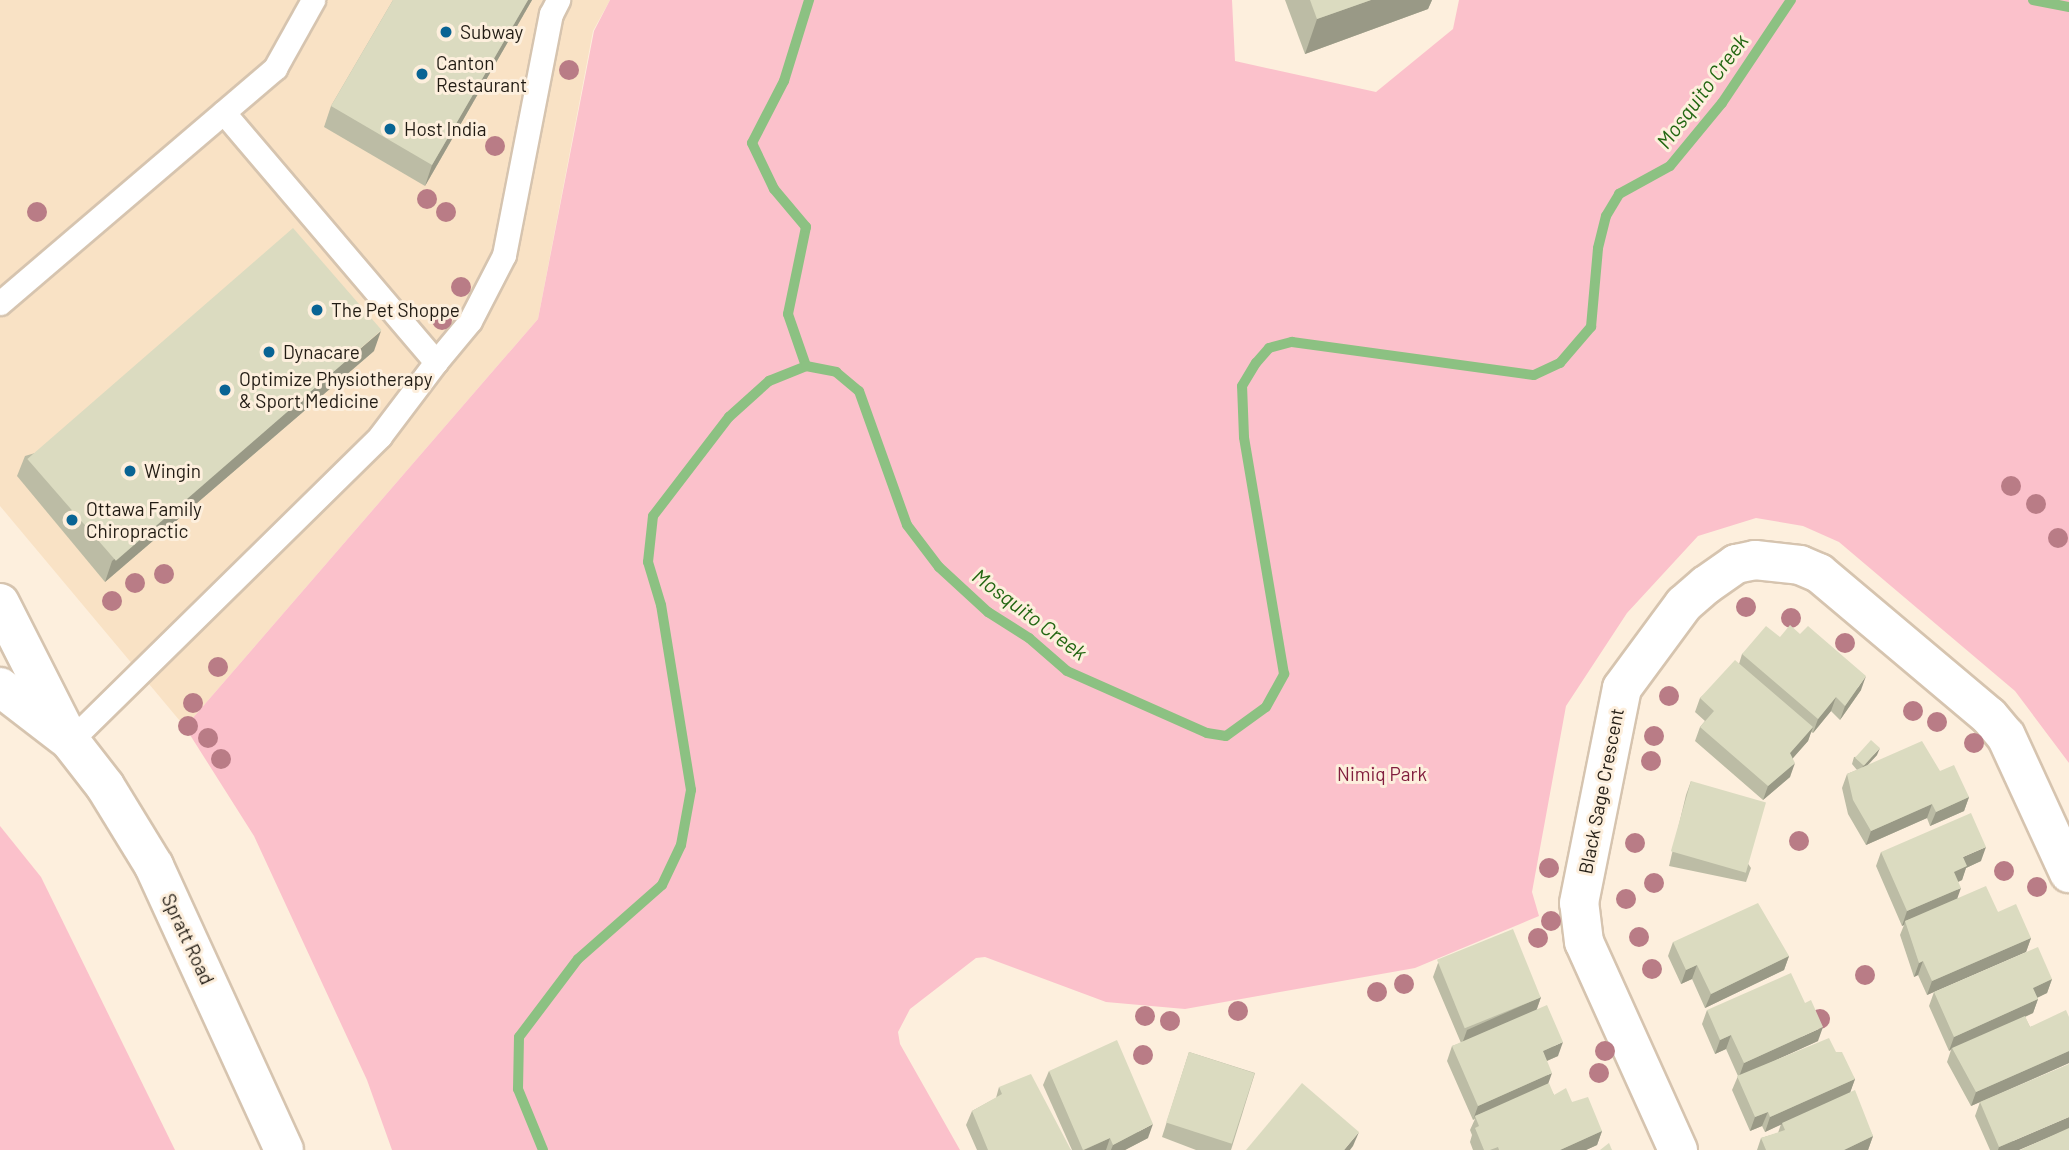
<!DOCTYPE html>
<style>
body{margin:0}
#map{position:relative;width:2069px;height:1150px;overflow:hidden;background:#fdefdd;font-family:Barlow,sans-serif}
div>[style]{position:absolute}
.built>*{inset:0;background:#f9e2c5}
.green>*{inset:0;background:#fbc1cb}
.stream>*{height:10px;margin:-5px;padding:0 5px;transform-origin:5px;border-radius:5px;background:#8cc182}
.roads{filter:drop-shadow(2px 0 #d6c4af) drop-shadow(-2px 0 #d6c4af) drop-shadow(0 2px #d6c4af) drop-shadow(0 -2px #d6c4af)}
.lane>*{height:23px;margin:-11.5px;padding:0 11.5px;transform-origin:11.5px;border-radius:11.5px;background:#fff}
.street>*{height:38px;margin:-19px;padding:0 19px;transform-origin:19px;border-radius:19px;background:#fff}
.secondary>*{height:38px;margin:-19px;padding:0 19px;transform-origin:19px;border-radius:19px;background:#fff}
.trees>*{width:20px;height:20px;margin:-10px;border-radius:50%;background:#b97c86}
.wall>*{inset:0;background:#bcbca5}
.shaded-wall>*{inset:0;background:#999986}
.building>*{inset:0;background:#dbdbc0;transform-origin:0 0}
.dots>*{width:19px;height:19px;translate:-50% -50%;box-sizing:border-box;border:4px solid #fdefdd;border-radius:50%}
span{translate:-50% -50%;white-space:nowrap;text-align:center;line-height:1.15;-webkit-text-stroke:6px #fdefdd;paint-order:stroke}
.poi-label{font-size:19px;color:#221c14}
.left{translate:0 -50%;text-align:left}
.park-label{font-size:19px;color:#811e3e}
.street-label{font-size:19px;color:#221c14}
.water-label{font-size:21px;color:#236712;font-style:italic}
</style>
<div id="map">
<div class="built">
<div style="clip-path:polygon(0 0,610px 0,593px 31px,538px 319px,185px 727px,0 506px)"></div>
</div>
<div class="green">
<div style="clip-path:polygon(610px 0,1232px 0,1235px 61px,1376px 92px,1453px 29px,1459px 0,2069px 0,2069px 763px,2015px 691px,1839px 542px,1803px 526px,1756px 518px,1698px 536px,1627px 613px,1566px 706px,1532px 892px,1539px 916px,1415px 968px,1185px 1009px,1106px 1002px,985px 957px,976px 958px,910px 1009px,898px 1032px,900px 1044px,960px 1150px,392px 1150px,367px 1080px,254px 836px,185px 727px,538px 319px,594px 31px)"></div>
<div style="clip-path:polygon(0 826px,41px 877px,175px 1150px,0 1150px)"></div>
</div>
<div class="stream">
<div style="left:2033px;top:0;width:37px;rotate:11deg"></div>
<div style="left:806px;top:366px;width:55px;rotate:-109.1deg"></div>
<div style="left:788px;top:314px;width:89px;rotate:-78.3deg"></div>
<div style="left:806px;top:227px;width:50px;rotate:-130.1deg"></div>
<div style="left:774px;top:189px;width:51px;rotate:-115.6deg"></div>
<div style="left:752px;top:143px;width:70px;rotate:-62.7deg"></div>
<div style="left:784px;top:81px;width:85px;rotate:-72.8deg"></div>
<div style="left:543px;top:1150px;width:66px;rotate:-112.3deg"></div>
<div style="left:518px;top:1089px;width:52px;rotate:-88.9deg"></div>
<div style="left:519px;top:1037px;width:98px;rotate:-52.9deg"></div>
<div style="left:578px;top:959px;width:112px;rotate:-41.4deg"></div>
<div style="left:662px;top:885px;width:44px;rotate:-64.6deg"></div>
<div style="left:681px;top:845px;width:56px;rotate:-79.7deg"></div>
<div style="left:691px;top:790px;width:187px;rotate:-99.2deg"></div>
<div style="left:661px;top:605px;width:45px;rotate:-106.8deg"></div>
<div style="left:648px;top:562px;width:46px;rotate:-83.8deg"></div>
<div style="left:653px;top:516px;width:125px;rotate:-52.5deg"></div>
<div style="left:729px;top:417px;width:54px;rotate:-42deg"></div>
<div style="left:769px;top:381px;width:40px;rotate:-22deg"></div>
<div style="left:806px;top:366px;width:31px;rotate:11deg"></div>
<div style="left:836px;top:372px;width:30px;rotate:40deg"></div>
<div style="left:859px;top:391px;width:142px;rotate:70.3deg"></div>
<div style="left:907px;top:525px;width:53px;rotate:52.7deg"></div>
<div style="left:939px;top:567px;width:67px;rotate:42.6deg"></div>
<div style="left:988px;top:612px;width:49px;rotate:32.4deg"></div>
<div style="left:1029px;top:638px;width:50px;rotate:41deg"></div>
<div style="left:1067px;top:671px;width:153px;rotate:23.9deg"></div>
<div style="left:1207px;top:733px;width:19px;rotate:9deg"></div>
<div style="left:1226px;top:736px;width:49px;rotate:-35.9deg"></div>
<div style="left:1266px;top:707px;width:38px;rotate:-61deg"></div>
<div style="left:1284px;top:674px;width:240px;rotate:-99.6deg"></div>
<div style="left:1244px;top:437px;width:51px;rotate:-92.2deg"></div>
<div style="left:1242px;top:386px;width:27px;rotate:-59deg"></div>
<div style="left:1256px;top:363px;width:20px;rotate:-49deg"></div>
<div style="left:1269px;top:348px;width:24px;rotate:-15deg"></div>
<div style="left:1292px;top:342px;width:244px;rotate:7.8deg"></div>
<div style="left:1534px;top:375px;width:29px;rotate:-25deg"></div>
<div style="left:1560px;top:363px;width:48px;rotate:-49.3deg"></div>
<div style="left:1591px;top:327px;width:79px;rotate:-84.9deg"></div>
<div style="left:1598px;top:248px;width:33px;rotate:-76deg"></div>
<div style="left:1606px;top:216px;width:26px;rotate:-59deg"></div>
<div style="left:1619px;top:194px;width:58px;rotate:-28.8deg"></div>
<div style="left:1670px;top:166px;width:82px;rotate:-50.5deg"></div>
<div style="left:1722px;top:103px;width:124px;rotate:-56.2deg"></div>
</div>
<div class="roads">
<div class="lane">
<div style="left:0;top:303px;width:362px;rotate:-40.5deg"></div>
<div style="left:275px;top:68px;width:78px;rotate:-60.8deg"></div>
<div style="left:436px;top:362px;width:53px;rotate:-50.3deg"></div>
<div style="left:470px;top:321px;width:74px;rotate:-62.7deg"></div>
<div style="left:504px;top:255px;width:246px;rotate:-79deg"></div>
<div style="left:551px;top:14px;width:16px;rotate:-63deg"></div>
<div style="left:70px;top:741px;width:435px;rotate:-44.5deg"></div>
<div style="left:380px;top:436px;width:93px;rotate:-52.9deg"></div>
<div style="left:436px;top:362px;width:328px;rotate:-130.4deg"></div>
</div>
<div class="street">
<div style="left:1678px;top:1150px;width:228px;rotate:-114.3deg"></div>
<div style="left:1584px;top:942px;width:39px;rotate:-97deg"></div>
<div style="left:1579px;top:903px;width:219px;rotate:-78.7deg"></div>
<div style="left:1622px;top:688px;width:104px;rotate:-53.6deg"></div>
<div style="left:1684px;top:604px;width:29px;rotate:-41deg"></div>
<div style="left:1706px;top:585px;width:37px;rotate:-35deg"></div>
<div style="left:1736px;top:564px;width:19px;rotate:-12deg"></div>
<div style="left:1755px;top:560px;width:45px;rotate:6.3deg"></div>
<div style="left:1800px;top:565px;width:21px;rotate:23deg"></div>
<div style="left:1819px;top:573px;width:222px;rotate:40.1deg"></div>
<div style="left:1989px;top:716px;width:26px;rotate:50deg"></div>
<div style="left:2006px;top:736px;width:151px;rotate:65.3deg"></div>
</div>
<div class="secondary">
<div style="left:0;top:603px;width:155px;rotate:63.1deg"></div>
<div style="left:70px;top:741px;width:57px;rotate:52.1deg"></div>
<div style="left:105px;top:786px;width:94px;rotate:58.5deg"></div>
<div style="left:154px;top:866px;width:312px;rotate:65.4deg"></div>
<div style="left:0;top:687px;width:82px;rotate:37.6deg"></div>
</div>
</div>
<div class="trees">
<div style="left:569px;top:70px"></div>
<div style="left:495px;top:146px"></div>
<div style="left:427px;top:199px"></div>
<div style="left:37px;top:212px"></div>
<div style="left:446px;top:212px"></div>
<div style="left:461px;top:287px"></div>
<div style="left:442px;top:320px"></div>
<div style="left:2011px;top:486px"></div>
<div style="left:2036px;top:504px"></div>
<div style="left:2058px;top:538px"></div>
<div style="left:164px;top:574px"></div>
<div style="left:135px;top:583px"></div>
<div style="left:112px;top:601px"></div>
<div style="left:1746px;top:607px"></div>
<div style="left:1791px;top:618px"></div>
<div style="left:1845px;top:643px"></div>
<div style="left:218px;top:667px"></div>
<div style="left:1669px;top:696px"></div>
<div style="left:193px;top:703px"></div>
<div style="left:1913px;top:711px"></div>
<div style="left:1937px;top:722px"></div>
<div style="left:188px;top:726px"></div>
<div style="left:1654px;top:736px"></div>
<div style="left:208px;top:738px"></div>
<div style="left:1974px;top:743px"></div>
<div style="left:221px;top:759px"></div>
<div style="left:1651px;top:761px"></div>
<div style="left:1799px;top:841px"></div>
<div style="left:1635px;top:843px"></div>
<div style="left:1549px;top:868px"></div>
<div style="left:2004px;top:871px"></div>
<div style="left:1654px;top:883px"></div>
<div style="left:2037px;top:887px"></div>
<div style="left:1626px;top:899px"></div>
<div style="left:1551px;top:921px"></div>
<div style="left:1639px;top:937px"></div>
<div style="left:1538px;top:938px"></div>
<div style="left:1652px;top:969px"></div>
<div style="left:1865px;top:975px"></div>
<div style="left:1404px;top:984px"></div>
<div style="left:1377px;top:992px"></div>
<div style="left:1238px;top:1011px"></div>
<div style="left:1145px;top:1016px"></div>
<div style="left:1820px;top:1019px"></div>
<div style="left:1170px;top:1021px"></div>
<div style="left:1605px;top:1051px"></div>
<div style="left:1143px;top:1055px"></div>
<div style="left:1599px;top:1073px"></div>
</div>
<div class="wall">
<div style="clip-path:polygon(393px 0,532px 0,425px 186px,324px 127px,331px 106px)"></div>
<div style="clip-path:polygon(1285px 0,1432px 0,1428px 9px,1305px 54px)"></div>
<div style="clip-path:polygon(374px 351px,105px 582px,17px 476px,25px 456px)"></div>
<div style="clip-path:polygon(1780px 637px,1861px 690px,1840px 720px,1831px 711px,1813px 733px,1811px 732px,1808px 741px,1793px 758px,1790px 777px,1763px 800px,1695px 741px,1700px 727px,1705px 721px,1695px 712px,1700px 698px,1739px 664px,1742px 654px)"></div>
<div style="clip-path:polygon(1877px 755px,1868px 765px,1940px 771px,1969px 797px,1964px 811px,1930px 826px,1927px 818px,1866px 845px,1848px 814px,1842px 788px,1847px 774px,1857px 770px,1852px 764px,1854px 757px)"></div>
<div style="clip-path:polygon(1691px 781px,1751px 868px,1746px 882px,1669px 866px,1686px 795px)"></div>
<div style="clip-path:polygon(1881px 852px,1981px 861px,1966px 868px,1962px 880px,1958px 882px,1957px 898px,1998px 912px,2031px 938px,2026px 952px,1927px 995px,1918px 975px,1914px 977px,1900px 935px,1904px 925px,1902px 926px,1876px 866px)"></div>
<div style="clip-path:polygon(1673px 942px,1789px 956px,1784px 970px,1705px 1008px,1692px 979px,1681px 984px,1668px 956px)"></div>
<div style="clip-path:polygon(1438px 963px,1541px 997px,1537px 1009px,1558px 1056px,1547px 1061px,1548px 1084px,1554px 1095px,1572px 1102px,1602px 1131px,1597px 1145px,1586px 1150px,1473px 1150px,1470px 1142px,1472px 1135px,1470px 1130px,1475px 1119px,1473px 1120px,1447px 1061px,1452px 1046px,1461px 1043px,1433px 977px)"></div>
<div style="clip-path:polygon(2052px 979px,2047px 993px,2037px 998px,2038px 999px,2033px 1013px,2025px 1017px,2030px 1027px,2069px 1017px,2069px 1063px,1986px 1100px,2019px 1150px,1990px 1150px,1975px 1116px,1980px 1102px,1971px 1106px,1947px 1062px,1951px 1050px,1949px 1051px,1929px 1006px,1934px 992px)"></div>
<div style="clip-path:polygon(1707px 1010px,1818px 1041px,1775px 1060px,1836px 1052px,1855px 1079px,1850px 1092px,1873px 1136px,1868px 1150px,1757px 1150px,1761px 1138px,1778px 1133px,1781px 1124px,1765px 1132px,1762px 1126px,1750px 1131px,1732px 1090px,1738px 1076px,1726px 1049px,1715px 1054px,1702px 1024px)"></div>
<div style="clip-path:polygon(1189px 1052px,1255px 1073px,1231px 1150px,1196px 1150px,1162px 1137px)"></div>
<div style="clip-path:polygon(1049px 1071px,1148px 1138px,1125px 1150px,1072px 1150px,1043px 1085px)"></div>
<div style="clip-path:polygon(999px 1087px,1071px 1150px,977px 1150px,966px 1125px,972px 1111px,996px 1098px)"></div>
</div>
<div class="shaded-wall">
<div style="clip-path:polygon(528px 0,532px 0,425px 186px,432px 165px)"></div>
<div style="clip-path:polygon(1371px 0,1432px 0,1428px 9px,1305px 54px,1317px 19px)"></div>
<div style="clip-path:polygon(381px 331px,374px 351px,105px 582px,112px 561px)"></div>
<div style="clip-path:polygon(1866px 676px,1861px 690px,1840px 720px,1845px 706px)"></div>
<div style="clip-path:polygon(1836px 697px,1831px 711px,1813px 733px,1818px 719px)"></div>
<div style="clip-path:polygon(1813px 727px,1808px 741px,1785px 767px,1790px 753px)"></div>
<div style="clip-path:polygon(1880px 748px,1877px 755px,1860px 773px,1863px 766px)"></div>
<div style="clip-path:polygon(1795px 763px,1790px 777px,1763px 800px,1768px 786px)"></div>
<div style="clip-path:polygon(1969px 797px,1964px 811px,1930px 826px,1936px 812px)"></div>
<div style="clip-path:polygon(1932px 804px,1927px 818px,1866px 845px,1871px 831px)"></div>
<div style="clip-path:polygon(1986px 847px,1981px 861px,1966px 868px,1962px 880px,1949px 886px,1954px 872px,1963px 857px)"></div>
<div style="clip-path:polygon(1961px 888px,1956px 902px,1905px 921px,1904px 925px,1902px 926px,1907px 911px)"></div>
<div style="clip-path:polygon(2031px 938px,2026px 952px,1927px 995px,1932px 981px)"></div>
<div style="clip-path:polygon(1789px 956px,1784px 970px,1705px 1008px,1711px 994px)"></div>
<div style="clip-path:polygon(1923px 961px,1918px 975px,1914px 977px,1919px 963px)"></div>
<div style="clip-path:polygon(1697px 965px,1692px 979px,1681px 984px,1686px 970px)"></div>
<div style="clip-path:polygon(2052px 979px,2047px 993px,2028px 1002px,2033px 988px)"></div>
<div style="clip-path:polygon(1541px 997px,1536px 1011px,1462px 1044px,1467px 1030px)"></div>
<div style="clip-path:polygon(2038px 999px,2033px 1013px,1953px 1049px,1952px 1048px,1949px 1051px,1954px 1037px)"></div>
<div style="clip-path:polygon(1823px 1027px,1818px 1041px,1739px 1077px,1744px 1063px)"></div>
<div style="clip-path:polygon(1731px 1035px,1726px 1049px,1715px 1054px,1720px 1040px)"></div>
<div style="clip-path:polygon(1563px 1042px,1558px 1056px,1537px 1065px,1543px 1051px)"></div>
<div style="clip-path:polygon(2069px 1051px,2069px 1063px,1971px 1106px,1976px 1092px)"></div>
<div style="clip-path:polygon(1552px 1073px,1547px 1087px,1475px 1116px,1473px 1120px,1478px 1106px)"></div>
<div style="clip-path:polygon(1855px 1079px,1850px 1093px,1765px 1132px,1770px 1117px)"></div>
<div style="clip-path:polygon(1768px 1112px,1762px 1126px,1750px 1131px,1755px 1117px)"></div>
<div style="clip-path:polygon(2069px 1117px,2069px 1129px,2019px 1150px,1998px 1150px,1999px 1147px)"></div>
<div style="clip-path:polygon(1153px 1124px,1148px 1138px,1125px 1150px,1111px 1150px,1113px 1145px)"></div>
<div style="clip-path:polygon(1602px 1131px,1597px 1145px,1586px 1150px,1560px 1150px)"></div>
<div style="clip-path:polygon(1359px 1132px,1353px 1146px,1350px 1150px,1344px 1150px)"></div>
<div style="clip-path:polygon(1873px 1136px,1868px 1150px,1844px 1150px)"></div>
<div style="clip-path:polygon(1110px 1138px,1106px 1150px,1084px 1150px)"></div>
</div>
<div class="building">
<div style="clip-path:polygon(393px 0,528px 0,432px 165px,331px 106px)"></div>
<div style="clip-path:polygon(1310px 0,1371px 0,1317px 19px)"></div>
<div style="left:293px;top:228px;width:135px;height:352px;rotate:49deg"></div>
<div style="clip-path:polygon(1790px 625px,1800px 634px,1808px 626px,1866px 676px,1845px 706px,1836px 697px,1818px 719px,1742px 654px,1766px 626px,1780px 637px)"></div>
<div style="clip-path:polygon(1735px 660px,1813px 727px,1790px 753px,1795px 763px,1768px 786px,1700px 727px,1714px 711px,1700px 698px)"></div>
<div style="left:1871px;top:740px;width:12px;height:24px;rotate:42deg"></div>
<div style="clip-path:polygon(1922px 741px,1940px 771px,1954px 765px,1969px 797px,1936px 812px,1932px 804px,1871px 831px,1853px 800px,1847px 774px)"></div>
<div style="left:1691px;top:781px;width:78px;height:73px;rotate:16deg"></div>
<div style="clip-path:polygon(1971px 813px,1986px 847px,1963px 857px,1967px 866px,1954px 872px,1961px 888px,1907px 911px,1881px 852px)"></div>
<div style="clip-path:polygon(1986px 886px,1998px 912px,2016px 904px,2031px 938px,1932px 981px,1923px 961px,1919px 963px,1905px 921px)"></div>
<div style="clip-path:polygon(1758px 903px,1789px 956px,1711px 994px,1697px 965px,1686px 970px,1673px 942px)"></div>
<div style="left:1513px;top:929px;width:74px;height:82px;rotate:68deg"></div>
<div style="clip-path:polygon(2038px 947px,2052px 979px,2033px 988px,2038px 999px,1954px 1037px,1934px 992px)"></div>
<div style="clip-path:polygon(1791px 973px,1805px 1003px,1811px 1000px,1823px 1027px,1744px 1063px,1731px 1035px,1720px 1040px,1707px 1010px)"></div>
<div style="clip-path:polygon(1547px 1005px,1563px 1042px,1543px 1051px,1552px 1073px,1478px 1106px,1452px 1046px)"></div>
<div style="clip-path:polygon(2066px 1010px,2069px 1017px,2069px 1051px,1976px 1092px,1952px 1048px,2025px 1016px,2030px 1027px)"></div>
<div style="clip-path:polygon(1829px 1038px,1836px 1052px,1842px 1052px,1855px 1079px,1770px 1117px,1768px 1112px,1755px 1117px,1737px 1076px)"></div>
<div style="clip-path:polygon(1117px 1040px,1153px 1124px,1113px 1145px,1110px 1138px,1083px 1150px,1049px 1071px)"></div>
<div style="left:1189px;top:1052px;width:69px;height:74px;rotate:18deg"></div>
<div style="clip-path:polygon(2069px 1064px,2069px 1117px,1999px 1147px,1980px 1102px)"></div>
<div style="clip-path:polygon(1031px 1074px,1071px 1150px,988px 1150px,972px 1111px,1002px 1094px,999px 1087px)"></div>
<div style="clip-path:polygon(1302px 1083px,1359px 1132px,1344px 1150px,1246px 1150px)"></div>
<div style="clip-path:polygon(1549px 1083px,1554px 1095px,1566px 1088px,1572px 1102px,1588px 1097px,1602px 1131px,1560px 1150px,1499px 1150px,1498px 1147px,1490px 1150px,1484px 1150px,1475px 1128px,1479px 1126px,1475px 1116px)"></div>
<div style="clip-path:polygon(1855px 1090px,1873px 1136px,1844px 1150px,1766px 1150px,1761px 1138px,1785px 1130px,1782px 1123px)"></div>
<div style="clip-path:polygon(2069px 1128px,2069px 1150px,2020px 1150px)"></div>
<div style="clip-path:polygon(1609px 1143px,1612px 1150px,1600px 1150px)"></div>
</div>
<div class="dots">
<div style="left:446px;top:32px;background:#096494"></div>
<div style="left:422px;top:74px;background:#096494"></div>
<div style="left:390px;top:129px;background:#096494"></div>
<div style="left:317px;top:310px;background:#096494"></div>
<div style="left:269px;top:352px;background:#096494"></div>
<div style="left:225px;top:390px;background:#096494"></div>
<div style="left:130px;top:471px;background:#096494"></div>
<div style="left:72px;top:520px;background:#096494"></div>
</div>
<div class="poi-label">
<span class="left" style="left:460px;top:32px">Subway</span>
<span class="left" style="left:436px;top:74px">Canton<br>Restaurant</span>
<span class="left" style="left:404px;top:129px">Host India</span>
<span class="left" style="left:331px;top:310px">The Pet Shoppe</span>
<span class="left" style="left:283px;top:352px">Dynacare</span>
<span class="left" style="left:239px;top:390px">Optimize Physiotherapy<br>&amp; Sport Medicine</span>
<span class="left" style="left:144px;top:471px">Wingin</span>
<span class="left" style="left:86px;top:520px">Ottawa Family<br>Chiropractic</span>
</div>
<div class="park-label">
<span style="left:1382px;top:774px">Nimiq Park</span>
</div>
<div class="street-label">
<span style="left:1601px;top:791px;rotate:-79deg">Black Sage Crescent</span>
<span style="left:188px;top:939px;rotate:65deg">Spratt Road</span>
</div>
<div class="water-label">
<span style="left:1702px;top:91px;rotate:-53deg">Mosquito Creek</span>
<span style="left:1030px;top:614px;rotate:37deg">Mosquito Creek</span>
</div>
</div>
